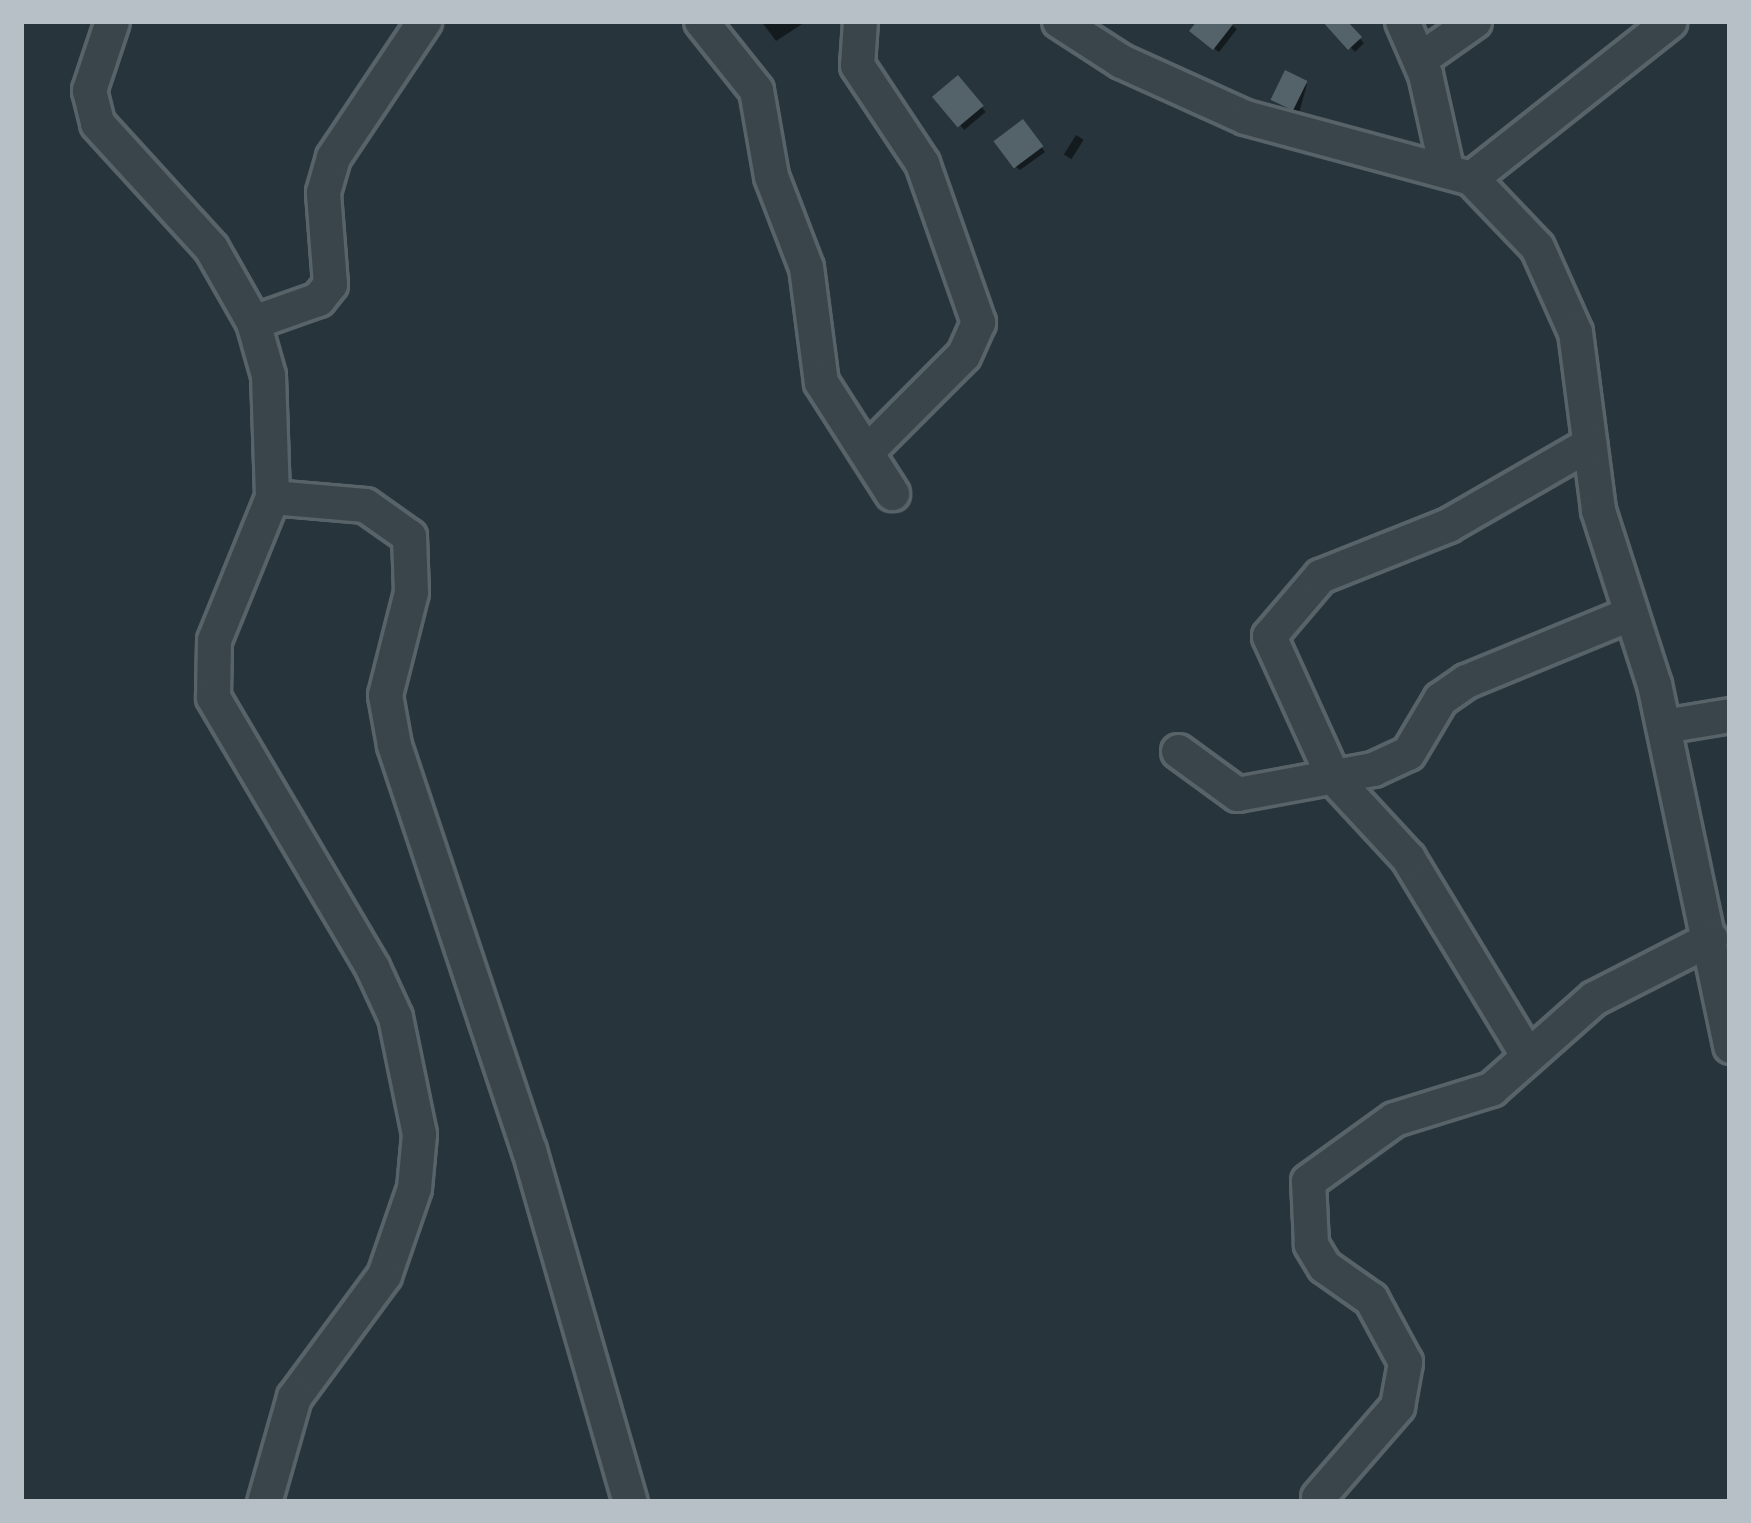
<!DOCTYPE html>
<style>
body{margin:0}
#map{position:relative;width:1751px;height:1523px;overflow:hidden;background:#27343b;font-family:"Open Sans",sans-serif}
div>[style]{position:absolute}
.shadow>*{inset:0;background:#0007;transform-origin:0 0}
.building>*{inset:0;background:#54636a;transform-origin:0 0}
.roads{filter:drop-shadow(3px 0 #586369) drop-shadow(-3px 0 #586369) drop-shadow(0 3px #586369) drop-shadow(0 -3px #586369)}
.minor>*{height:33px;margin:-16.5px;padding:0 16.5px;transform-origin:16.5px;border-radius:16.5px;background:#3a454b}
span{translate:-50% -50%;white-space:nowrap;text-align:center;line-height:1.15;-webkit-text-stroke:9px #1f2a30;paint-order:stroke}
.frame{position:absolute;inset:0;border:24px solid #b6c0c6;pointer-events:none}
</style>
<div id="map">
<div class="shadow">
<div style="clip-path:polygon(761px 21px,807px 21px,776px 41px)"></div>
<div style="clip-path:polygon(1201px 21px,1227px 21px,1237px 29px,1219px 52px,1197px 36px)"></div>
<div style="clip-path:polygon(1344px 21px,1364px 43px,1355px 52px,1328px 23px)"></div>
<div style="left:958px;top:79px;width:43px;height:28px;rotate:50deg"></div>
<div style="clip-path:polygon(1307px 84px,1299px 113px,1275px 100px)"></div>
<div style="clip-path:polygon(1028px 128px,1045px 152px,1020px 170px,1015px 166px)"></div>
<div style="left:1076px;top:135px;width:9px;height:23px;rotate:32deg"></div>
</div>
<div class="building">
<div style="clip-path:polygon(1197px 21px,1232px 21px,1234px 23px,1213px 50px,1189px 31px)"></div>
<div style="clip-path:polygon(1322px 21px,1347px 21px,1362px 37px,1348px 50px)"></div>
<div style="left:1285px;top:70px;width:25px;height:33px;rotate:26deg"></div>
<div style="left:958px;top:75px;width:40px;height:34px;rotate:50deg"></div>
<div style="left:1023px;top:119px;width:34px;height:37px;rotate:53deg"></div>
</div>
<div class="roads">
<div class="minor">
<div style="left:112px;top:21px;width:73px;rotate:108.4deg"></div>
<div style="left:89px;top:90px;width:34px;rotate:76deg"></div>
<div style="left:97px;top:123px;width:169px;rotate:47.6deg"></div>
<div style="left:211px;top:248px;width:85px;rotate:60.4deg"></div>
<div style="left:253px;top:322px;width:55px;rotate:74.2deg"></div>
<div style="left:268px;top:375px;width:122px;rotate:88.1deg"></div>
<div style="left:272px;top:497px;width:154px;rotate:112.1deg"></div>
<div style="left:214px;top:640px;width:57px;rotate:91deg"></div>
<div style="left:213px;top:697px;width:313px;rotate:59.5deg"></div>
<div style="left:372px;top:967px;width:55px;rotate:65.3deg"></div>
<div style="left:395px;top:1017px;width:119px;rotate:78.4deg"></div>
<div style="left:419px;top:1134px;width:54px;rotate:95.3deg"></div>
<div style="left:414px;top:1188px;width:92px;rotate:109deg"></div>
<div style="left:384px;top:1275px;width:152px;rotate:126.4deg"></div>
<div style="left:294px;top:1397px;width:109px;rotate:105.9deg"></div>
<div style="left:701px;top:21px;width:88px;rotate:51.4deg"></div>
<div style="left:756px;top:90px;width:87px;rotate:80.1deg"></div>
<div style="left:771px;top:176px;width:97px;rotate:69deg"></div>
<div style="left:806px;top:267px;width:116px;rotate:82.6deg"></div>
<div style="left:821px;top:382px;width:132px;rotate:57.4deg"></div>
<div style="left:860px;top:21px;width:44px;rotate:93.9deg"></div>
<div style="left:857px;top:65px;width:118px;rotate:56.4deg"></div>
<div style="left:922px;top:163px;width:169px;rotate:70.6deg"></div>
<div style="left:978px;top:322px;width:36px;rotate:114deg"></div>
<div style="left:963px;top:355px;width:132px;rotate:135deg"></div>
<div style="left:1059px;top:21px;width:74px;rotate:32.8deg"></div>
<div style="left:1121px;top:61px;width:136px;rotate:24.3deg"></div>
<div style="left:1245px;top:117px;width:234px;rotate:15.1deg"></div>
<div style="left:1471px;top:178px;width:95px;rotate:46.3deg"></div>
<div style="left:1537px;top:247px;width:93px;rotate:65.9deg"></div>
<div style="left:1575px;top:332px;width:179px;rotate:82.6deg"></div>
<div style="left:1598px;top:510px;width:183px;rotate:72.2deg"></div>
<div style="left:1654px;top:684px;width:370px;rotate:78.1deg"></div>
<div style="left:1402px;top:21px;width:58px;rotate:66.5deg"></div>
<div style="left:1425px;top:74px;width:96px;rotate:77.4deg"></div>
<div style="left:1420px;top:59px;width:66px;rotate:-35.1deg"></div>
<div style="left:1471px;top:178px;width:253px;rotate:-38.3deg"></div>
<div style="left:253px;top:322px;width:69px;rotate:-19.5deg"></div>
<div style="left:318px;top:299px;width:19px;rotate:-51deg"></div>
<div style="left:330px;top:284px;width:92px;rotate:-94.4deg"></div>
<div style="left:323px;top:192px;width:36px;rotate:-74deg"></div>
<div style="left:333px;top:157px;width:164px;rotate:-56.2deg"></div>
<div style="left:272px;top:497px;width:93px;rotate:4.9deg"></div>
<div style="left:365px;top:505px;width:54px;rotate:35.2deg"></div>
<div style="left:409px;top:536px;width:56px;rotate:88deg"></div>
<div style="left:411px;top:592px;width:106px;rotate:104.2deg"></div>
<div style="left:385px;top:695px;width:51px;rotate:79.8deg"></div>
<div style="left:394px;top:745px;width:427px;rotate:71.6deg"></div>
<div style="left:529px;top:1150px;width:366px;rotate:74deg"></div>
<div style="left:1664px;top:726px;width:67px;rotate:-9.5deg"></div>
<div style="left:1178px;top:751px;width:73px;rotate:36.1deg"></div>
<div style="left:1237px;top:794px;width:138px;rotate:-10.4deg"></div>
<div style="left:1373px;top:769px;width:38px;rotate:-25deg"></div>
<div style="left:1408px;top:753px;width:63px;rotate:-59.3deg"></div>
<div style="left:1440px;top:699px;width:32px;rotate:-35deg"></div>
<div style="left:1466px;top:681px;width:178px;rotate:-22.4deg"></div>
<div style="left:1526px;top:1053px;width:228px;rotate:-121.2deg"></div>
<div style="left:1408px;top:858px;width:110px;rotate:-132.8deg"></div>
<div style="left:1333px;top:777px;width:155px;rotate:-114.4deg"></div>
<div style="left:1269px;top:636px;width:79px;rotate:-49.6deg"></div>
<div style="left:1320px;top:576px;width:138px;rotate:-21.7deg"></div>
<div style="left:1448px;top:525px;width:163px;rotate:-29.9deg"></div>
<div style="left:1318px;top:1497px;width:121px;rotate:-49deg"></div>
<div style="left:1397px;top:1406px;width:45px;rotate:-79.7deg"></div>
<div style="left:1405px;top:1362px;width:72px;rotate:-118.4deg"></div>
<div style="left:1371px;top:1299px;width:57px;rotate:-144.9deg"></div>
<div style="left:1324px;top:1266px;width:26px;rotate:-121deg"></div>
<div style="left:1311px;top:1244px;width:63px;rotate:-92.7deg"></div>
<div style="left:1308px;top:1181px;width:106px;rotate:-35.8deg"></div>
<div style="left:1394px;top:1119px;width:102px;rotate:-17.2deg"></div>
<div style="left:1491px;top:1089px;width:137px;rotate:-41.5deg"></div>
<div style="left:1594px;top:998px;width:131px;rotate:-27.1deg"></div>
</div>
</div>
<div class="frame"></div>
</div>
